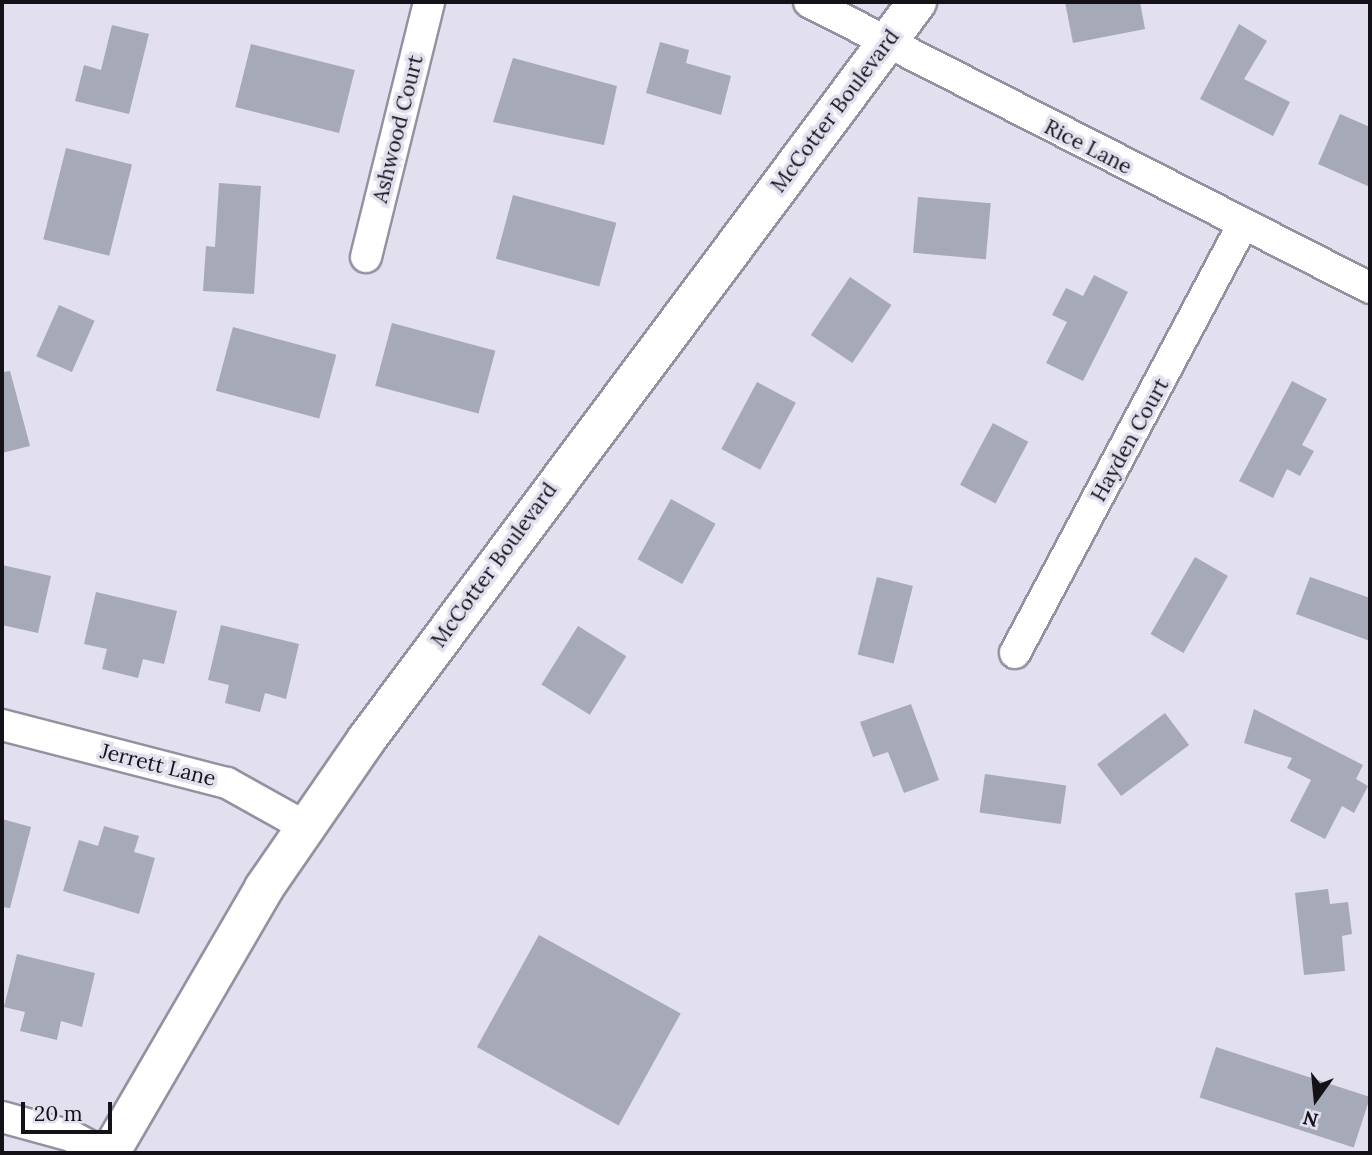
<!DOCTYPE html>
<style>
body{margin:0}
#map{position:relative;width:1372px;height:1155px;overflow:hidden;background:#e2dfee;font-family:Lora,serif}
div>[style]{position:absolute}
.building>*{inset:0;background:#a5a9b8;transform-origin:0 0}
.roads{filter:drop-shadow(2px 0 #9491a0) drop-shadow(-2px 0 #9491a0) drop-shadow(0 2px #9491a0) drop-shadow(0 -2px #9491a0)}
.street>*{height:30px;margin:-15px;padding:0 15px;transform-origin:15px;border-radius:15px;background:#fff}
.secondary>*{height:38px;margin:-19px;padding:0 19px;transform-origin:19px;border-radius:19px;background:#fff}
span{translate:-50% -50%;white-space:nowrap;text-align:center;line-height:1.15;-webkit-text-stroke:7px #e2dfee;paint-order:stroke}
.street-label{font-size:21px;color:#141218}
.frame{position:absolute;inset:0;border:4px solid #141218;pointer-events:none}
.north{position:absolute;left:1281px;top:1064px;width:70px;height:70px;-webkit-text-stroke:5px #e2dfee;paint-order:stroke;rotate:195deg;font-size:19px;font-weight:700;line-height:28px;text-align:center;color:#141218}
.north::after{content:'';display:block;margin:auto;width:24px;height:32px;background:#141218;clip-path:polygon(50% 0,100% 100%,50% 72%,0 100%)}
.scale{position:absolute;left:21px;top:1102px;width:91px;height:32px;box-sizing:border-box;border:4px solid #141218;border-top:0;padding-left:9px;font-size:21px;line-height:24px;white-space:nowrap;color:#141218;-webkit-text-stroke:5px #e2dfee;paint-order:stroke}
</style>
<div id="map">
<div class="building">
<div style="clip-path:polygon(1065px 2px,1140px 2px,1145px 29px,1073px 43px)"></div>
<div style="clip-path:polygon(1239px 24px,1267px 41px,1244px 79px,1290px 102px,1273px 136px,1200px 99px)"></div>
<div style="clip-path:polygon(112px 25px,149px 34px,129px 114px,75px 101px,84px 65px,101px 70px)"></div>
<div style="clip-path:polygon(660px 42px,689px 50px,686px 63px,731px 76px,721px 115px,646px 93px)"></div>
<div style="left:251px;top:44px;width:107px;height:65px;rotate:14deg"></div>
<div style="clip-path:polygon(513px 58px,617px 86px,604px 145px,493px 122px)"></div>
<div style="clip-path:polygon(1340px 114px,1370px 127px,1370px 187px,1318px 164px)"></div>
<div style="left:66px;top:148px;width:68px;height:94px;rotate:14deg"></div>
<div style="clip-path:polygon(219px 183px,261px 186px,254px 294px,203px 291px,206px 246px,215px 247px)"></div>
<div style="left:513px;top:195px;width:107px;height:66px;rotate:15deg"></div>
<div style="left:918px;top:197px;width:73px;height:56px;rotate:5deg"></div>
<div style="clip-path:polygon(1094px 275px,1128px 292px,1083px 381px,1046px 363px,1067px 322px,1052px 315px,1066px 288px,1083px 296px)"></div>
<div style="left:850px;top:277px;width:50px;height:70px;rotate:34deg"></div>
<div style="left:59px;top:305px;width:39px;height:56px;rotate:24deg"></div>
<div style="left:392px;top:323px;width:107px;height:65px;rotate:15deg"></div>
<div style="left:233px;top:327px;width:107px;height:66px;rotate:15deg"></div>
<div style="clip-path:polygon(10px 371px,30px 446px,2px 453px,2px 372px)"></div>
<div style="clip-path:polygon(1292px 381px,1327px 399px,1302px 445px,1314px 451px,1300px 476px,1287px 469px,1273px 498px,1239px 481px)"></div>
<div style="left:757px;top:382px;width:44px;height:76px;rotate:28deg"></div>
<div style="left:993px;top:423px;width:40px;height:70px;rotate:28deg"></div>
<div style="left:671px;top:499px;width:51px;height:69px;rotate:29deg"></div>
<div style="left:1195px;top:557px;width:38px;height:89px;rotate:30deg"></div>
<div style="clip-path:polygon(2px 565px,51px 576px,38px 633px,2px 625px)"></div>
<div style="left:877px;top:577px;width:37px;height:80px;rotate:14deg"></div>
<div style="clip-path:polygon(1310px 577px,1370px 598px,1370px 641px,1296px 614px)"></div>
<div style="clip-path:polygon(96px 592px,177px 611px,164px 664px,143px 659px,138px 678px,102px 669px,107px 649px,84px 644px)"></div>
<div style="clip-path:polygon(221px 625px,299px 644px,286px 699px,265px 693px,260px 712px,225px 703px,229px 685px,208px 680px)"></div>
<div style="left:578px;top:626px;width:57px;height:69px;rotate:32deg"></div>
<div style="clip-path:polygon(911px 704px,939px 780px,904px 793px,888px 752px,873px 757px,860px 722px)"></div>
<div style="clip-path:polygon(1254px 709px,1363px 765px,1356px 779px,1368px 786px,1354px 813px,1342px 806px,1325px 839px,1290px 821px,1311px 780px,1287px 768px,1292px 758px,1244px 743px)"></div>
<div style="left:1165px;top:713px;width:40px;height:85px;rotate:53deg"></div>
<div style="left:985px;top:774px;width:82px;height:39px;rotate:8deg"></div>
<div style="clip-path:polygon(2px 819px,31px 827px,10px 908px,2px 907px)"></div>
<div style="clip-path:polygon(104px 826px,139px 836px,134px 852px,155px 858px,139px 914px,63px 891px,79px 840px,98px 846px)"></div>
<div style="clip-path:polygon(1328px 889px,1330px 904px,1348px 902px,1352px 934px,1342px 936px,1345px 971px,1304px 975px,1295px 893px)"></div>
<div style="left:539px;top:935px;width:162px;height:128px;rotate:29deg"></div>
<div style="clip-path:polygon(17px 954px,95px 973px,82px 1027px,61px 1021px,57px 1040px,20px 1031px,25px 1012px,4px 1007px)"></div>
<div style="left:1216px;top:1047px;width:162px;height:53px;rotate:18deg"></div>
</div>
<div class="roads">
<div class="street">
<div style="left:809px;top:2px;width:630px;rotate:27.01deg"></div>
<div style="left:366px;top:257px;width:263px;rotate:-76.1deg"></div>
<div style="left:1015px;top:653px;width:485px;rotate:-62deg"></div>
<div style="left:2px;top:725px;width:232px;rotate:14.5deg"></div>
<div style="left:227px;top:783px;width:90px;rotate:29.1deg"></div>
<div style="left:2px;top:1117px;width:72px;rotate:15.4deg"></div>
<div style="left:71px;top:1136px;width:36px;rotate:28deg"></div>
</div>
<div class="secondary">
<div style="left:110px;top:1153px;width:306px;rotate:-59.8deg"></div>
<div style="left:264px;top:888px;width:180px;rotate:-55.4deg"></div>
<div style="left:366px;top:740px;width:921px;rotate:-53.25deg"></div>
</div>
</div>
<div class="street-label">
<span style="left:835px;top:111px;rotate:-53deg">McCotter Boulevard</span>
<span style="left:398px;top:129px;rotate:-76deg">Ashwood Court</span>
<span style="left:1088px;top:147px;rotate:27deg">Rice Lane</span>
<span style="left:1130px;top:440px;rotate:-61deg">Hayden Court</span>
<span style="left:494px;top:565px;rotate:-54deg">McCotter Boulevard</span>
<span style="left:158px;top:765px;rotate:14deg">Jerrett Lane</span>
</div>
<div class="frame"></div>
<div class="north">N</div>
<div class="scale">20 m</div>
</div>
